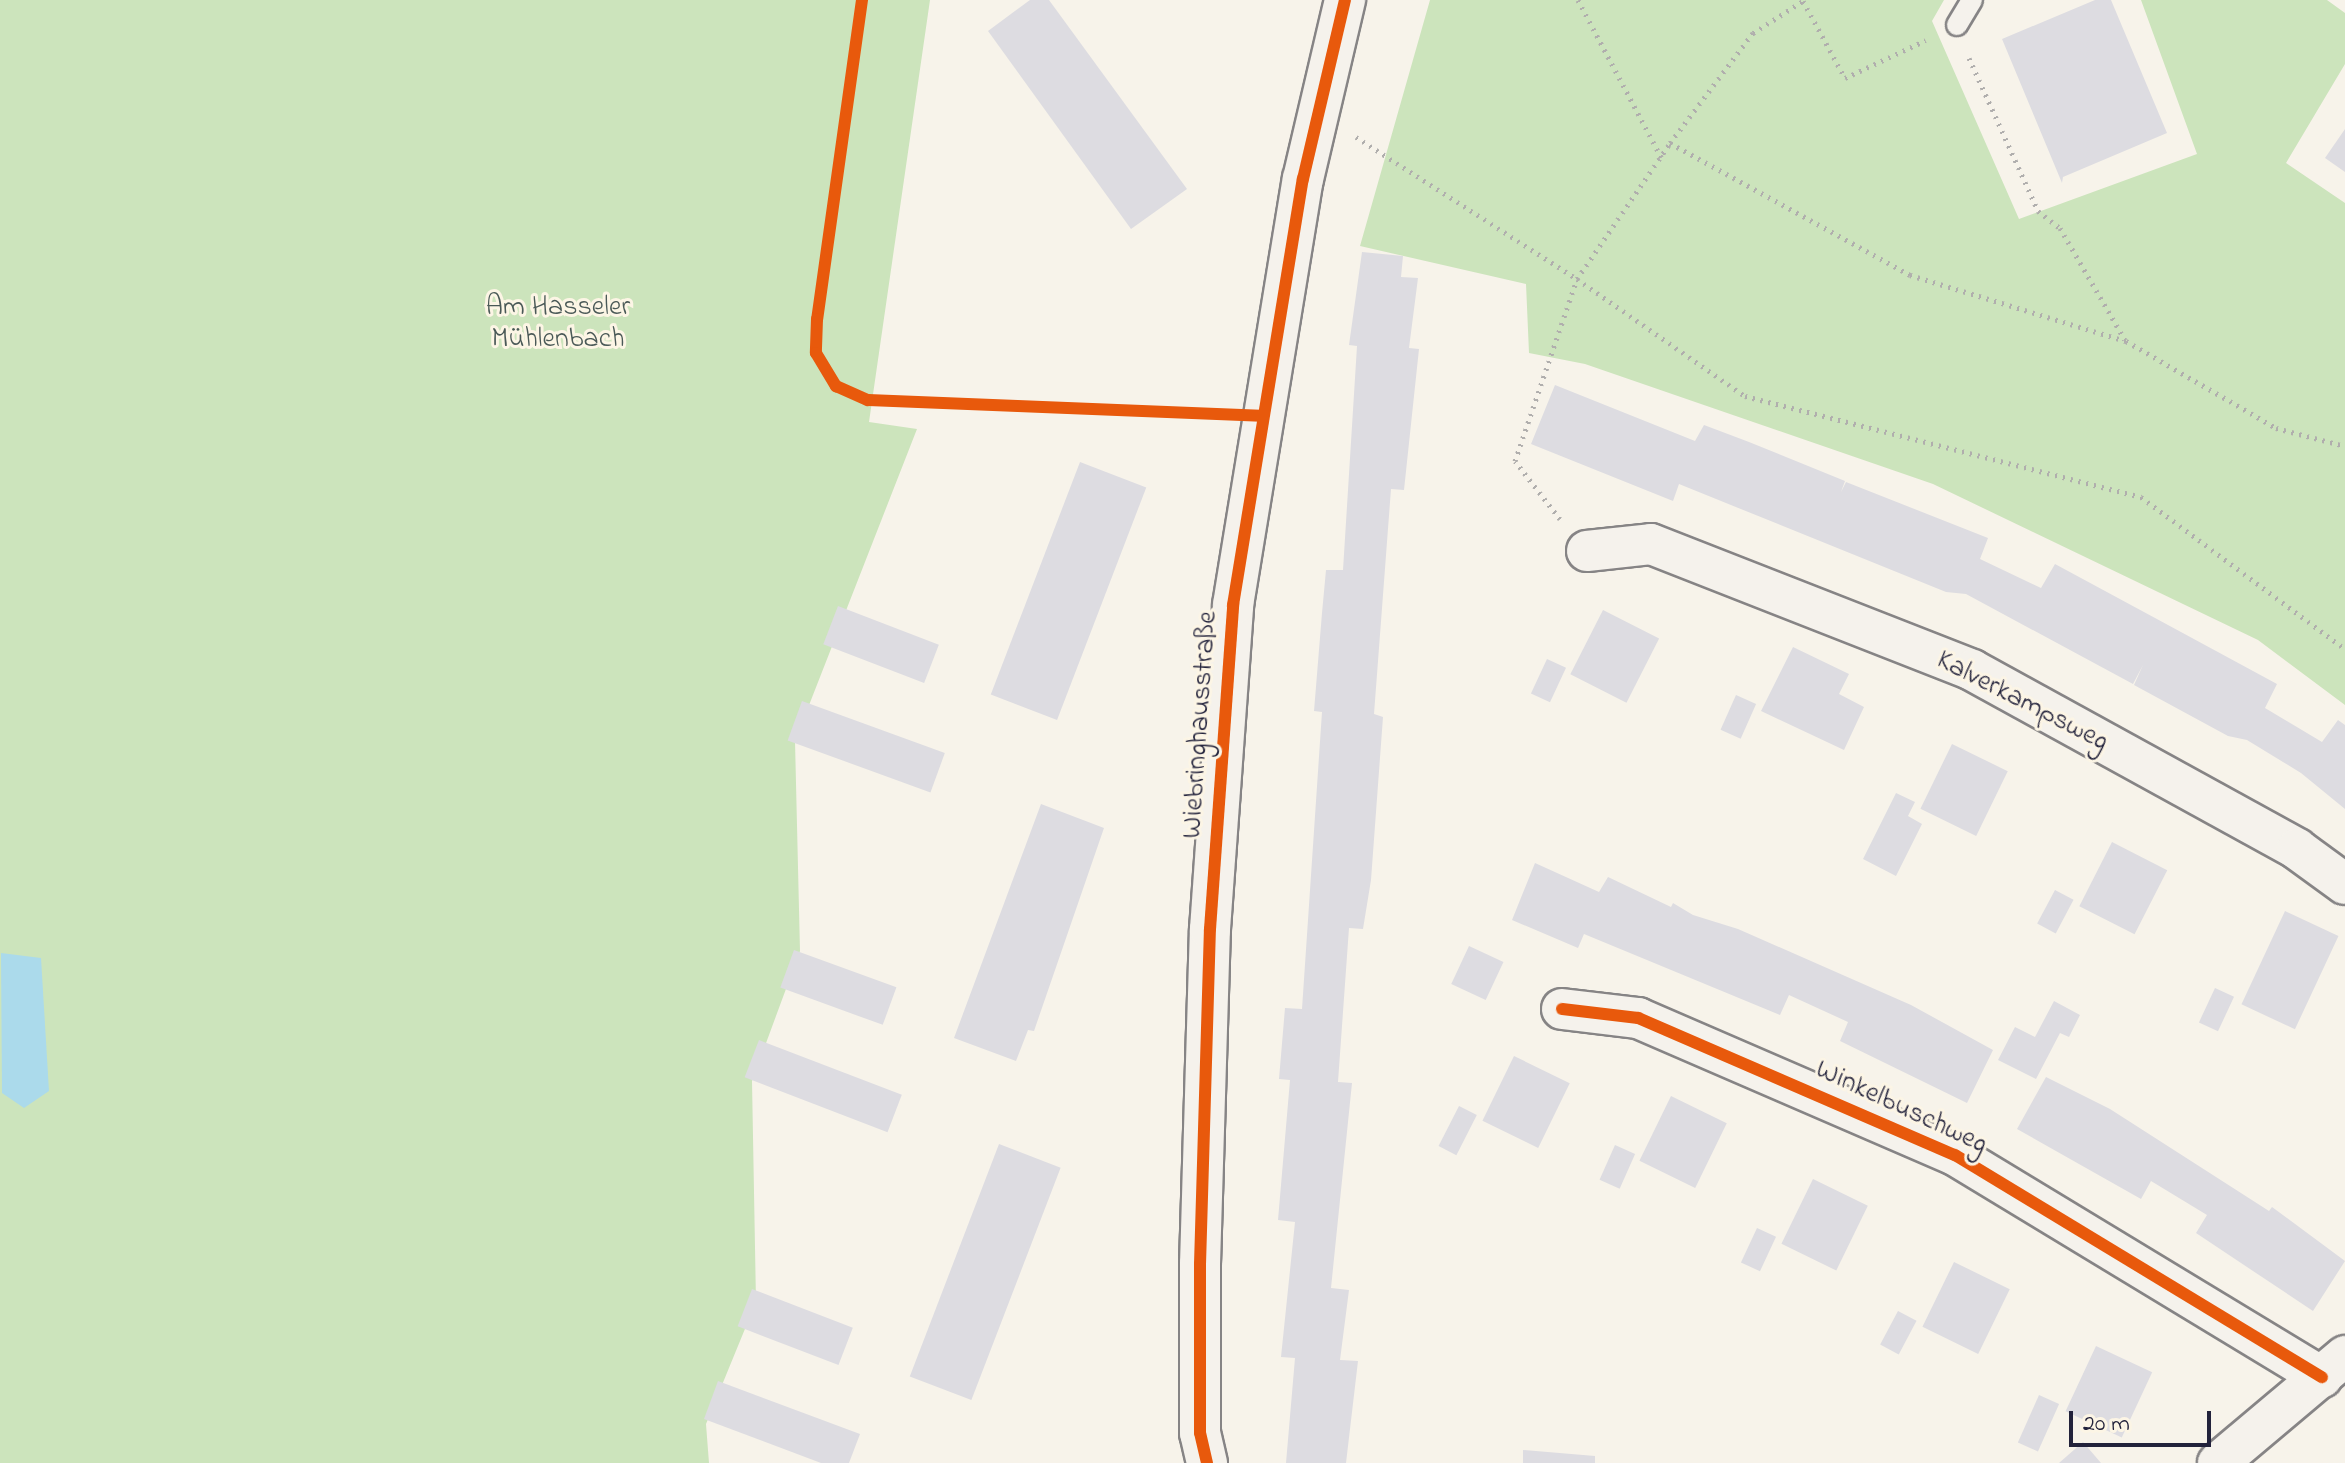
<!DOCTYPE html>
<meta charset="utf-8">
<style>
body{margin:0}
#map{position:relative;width:2345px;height:1463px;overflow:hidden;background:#f7f3ea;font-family:"Indie Flower",sans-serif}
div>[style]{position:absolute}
.green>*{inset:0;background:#cce4bc}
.water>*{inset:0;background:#abdaeb}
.building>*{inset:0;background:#dddce1;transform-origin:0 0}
.path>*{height:5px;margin-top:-2.5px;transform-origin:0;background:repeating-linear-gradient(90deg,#b0aead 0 2px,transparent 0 8px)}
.roads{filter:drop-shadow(2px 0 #868485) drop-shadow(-2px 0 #868485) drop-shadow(0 2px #868485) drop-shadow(0 -2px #868485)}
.service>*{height:20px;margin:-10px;padding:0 10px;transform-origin:10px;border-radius:10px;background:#f5f2ec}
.minor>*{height:40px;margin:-20px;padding:0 20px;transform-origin:20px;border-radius:20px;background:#f5f2ec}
.cycleway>*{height:12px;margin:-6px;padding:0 6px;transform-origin:6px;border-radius:6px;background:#e8590c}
span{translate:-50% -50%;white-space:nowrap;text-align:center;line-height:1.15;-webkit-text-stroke:6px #fcf5e5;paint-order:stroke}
.park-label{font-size:28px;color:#4a5957}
.street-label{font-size:28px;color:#22223b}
.scale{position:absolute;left:2069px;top:1411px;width:142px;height:36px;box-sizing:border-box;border:4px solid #22223b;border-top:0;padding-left:10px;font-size:24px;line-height:28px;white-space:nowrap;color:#22223b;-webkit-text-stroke:6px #fcf5e5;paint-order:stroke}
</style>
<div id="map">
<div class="green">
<div style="clip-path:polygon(0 0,930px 0,869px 422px,917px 429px,795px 741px,800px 951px,752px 1081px,756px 1302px,706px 1424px,709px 1463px,0 1463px)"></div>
<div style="clip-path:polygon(1430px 0,1944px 0,1932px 21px,2019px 219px,2197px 154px,2141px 0,2327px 0,2345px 13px,2345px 64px,2286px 163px,2345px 203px,2345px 705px,2258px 640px,1933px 484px,1585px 364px,1529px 353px,1526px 284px,1360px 246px)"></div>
</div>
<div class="water">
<div style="clip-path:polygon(1px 953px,41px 958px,49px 1091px,24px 1108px,2px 1093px)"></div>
</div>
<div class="building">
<div style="clip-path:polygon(1030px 0,1049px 0,1187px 189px,1131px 229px,988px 31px)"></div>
<div style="clip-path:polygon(2095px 0,2111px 0,2167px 133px,2063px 177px,2062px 183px,2002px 39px)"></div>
<div style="clip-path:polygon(2345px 129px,2345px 172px,2325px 158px)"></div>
<div style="clip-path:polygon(1362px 252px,1403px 256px,1401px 277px,1418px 278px,1409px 348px,1419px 349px,1404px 490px,1391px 489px,1374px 714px,1383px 717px,1371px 880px,1363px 929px,1349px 928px,1338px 1082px,1352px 1083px,1331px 1288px,1349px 1290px,1340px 1360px,1358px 1361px,1346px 1463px,1286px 1463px,1295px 1358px,1281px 1357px,1295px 1222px,1278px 1220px,1290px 1080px,1279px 1079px,1285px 1008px,1302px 1009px,1322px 712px,1314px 711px,1322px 613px,1326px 570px,1343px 570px,1357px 346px,1349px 345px)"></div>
<div style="clip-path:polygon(1555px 385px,1695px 441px,1704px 425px,1749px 442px,1845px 481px,1841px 492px,1846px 482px,1988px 538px,1980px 559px,2041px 588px,2055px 564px,2168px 625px,2277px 684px,2265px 708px,2322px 742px,2338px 720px,2345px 725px,2345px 809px,2301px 773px,2247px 740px,2228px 736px,2134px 685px,2143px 665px,2133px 684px,1966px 594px,1946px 592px,1679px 484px,1673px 501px,1531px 444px)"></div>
<div style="left:1080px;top:462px;width:71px;height:249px;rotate:21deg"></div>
<div style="left:838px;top:606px;width:108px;height:41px;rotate:21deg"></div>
<div style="left:1603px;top:610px;width:63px;height:72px;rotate:27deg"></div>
<div style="clip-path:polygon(1793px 647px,1849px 674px,1839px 694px,1864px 707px,1844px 750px,1761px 711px)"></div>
<div style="left:1547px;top:659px;width:21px;height:38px;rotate:25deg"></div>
<div style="left:1736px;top:695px;width:22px;height:38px;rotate:24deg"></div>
<div style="left:802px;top:701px;width:152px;height:42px;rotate:20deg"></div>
<div style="left:1952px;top:744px;width:62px;height:72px;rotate:26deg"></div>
<div style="clip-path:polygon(1896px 793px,1915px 802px,1908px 816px,1922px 824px,1896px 876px,1863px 859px)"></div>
<div style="clip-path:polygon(1041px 804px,1104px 828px,1034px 1031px,1028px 1030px,1016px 1061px,954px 1038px)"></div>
<div style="left:2112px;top:842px;width:62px;height:72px;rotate:27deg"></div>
<div style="clip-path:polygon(1535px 863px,1599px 892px,1608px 877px,1671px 907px,1673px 903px,1693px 915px,1738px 929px,1911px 1005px,1993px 1050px,1967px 1103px,1840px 1041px,1848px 1022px,1789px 995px,1780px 1015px,1584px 934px,1578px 948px,1512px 920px)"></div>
<div style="left:2055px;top:890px;width:21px;height:38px;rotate:28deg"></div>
<div style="left:2285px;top:911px;width:59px;height:103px;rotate:25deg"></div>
<div style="left:1469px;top:946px;width:38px;height:42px;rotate:25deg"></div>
<div style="left:794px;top:950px;width:109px;height:40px;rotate:20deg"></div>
<div style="left:2215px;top:988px;width:21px;height:38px;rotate:25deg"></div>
<div style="clip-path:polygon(2054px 1001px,2080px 1015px,2069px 1037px,2060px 1033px,2036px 1079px,1998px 1060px,2015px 1027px,2035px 1037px)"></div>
<div style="left:759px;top:1040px;width:153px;height:40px;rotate:21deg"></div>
<div style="left:1514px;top:1056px;width:62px;height:72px;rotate:26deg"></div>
<div style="clip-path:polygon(2046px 1077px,2110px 1109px,2269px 1211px,2272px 1207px,2345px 1261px,2313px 1311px,2196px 1233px,2207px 1215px,2151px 1181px,2141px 1199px,2017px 1129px)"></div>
<div style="left:1671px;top:1096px;width:62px;height:72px;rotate:26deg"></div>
<div style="left:1459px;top:1106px;width:20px;height:45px;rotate:27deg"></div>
<div style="left:999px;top:1144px;width:66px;height:249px;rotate:21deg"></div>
<div style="left:1615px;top:1145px;width:22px;height:38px;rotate:24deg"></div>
<div style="left:1813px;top:1179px;width:61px;height:72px;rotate:26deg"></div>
<div style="left:1757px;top:1228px;width:21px;height:38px;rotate:25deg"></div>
<div style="left:1954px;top:1262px;width:62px;height:72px;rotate:26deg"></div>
<div style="left:752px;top:1289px;width:108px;height:40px;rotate:21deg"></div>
<div style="left:1898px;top:1311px;width:21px;height:38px;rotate:28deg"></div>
<div style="left:2096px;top:1346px;width:62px;height:72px;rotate:25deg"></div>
<div style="clip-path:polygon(718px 1381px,860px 1434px,849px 1463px,821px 1463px,704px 1419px)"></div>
<div style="left:2039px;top:1395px;width:22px;height:52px;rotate:24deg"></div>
<div style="clip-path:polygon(2083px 1442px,2101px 1463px,2059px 1463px)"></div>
<div style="clip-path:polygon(1523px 1450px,1595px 1456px,1595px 1463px,1523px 1463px)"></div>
</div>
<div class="path">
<div style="left:862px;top:0;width:322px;rotate:98deg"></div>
<div style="left:817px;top:319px;width:34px;rotate:92deg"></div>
<div style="left:816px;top:353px;width:39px;rotate:59deg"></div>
<div style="left:836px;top:386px;width:35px;rotate:24deg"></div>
<div style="left:868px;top:400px;width:352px;rotate:2.3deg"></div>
<div style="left:1578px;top:0;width:178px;rotate:62.1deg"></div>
<div style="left:1969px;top:58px;width:168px;rotate:65.7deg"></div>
<div style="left:2038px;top:211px;width:28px;rotate:38deg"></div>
<div style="left:2060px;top:228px;width:129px;rotate:59.9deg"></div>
<div style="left:1356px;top:137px;width:263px;rotate:32.7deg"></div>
<div style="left:1577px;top:279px;width:205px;rotate:34.9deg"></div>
<div style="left:1745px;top:396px;width:409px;rotate:14.3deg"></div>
<div style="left:2141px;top:497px;width:254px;rotate:36.7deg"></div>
<div style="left:1670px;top:143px;width:138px;rotate:-53deg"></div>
<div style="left:1753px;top:33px;width:59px;rotate:-32.6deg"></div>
<div style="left:1803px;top:1px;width:88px;rotate:61.4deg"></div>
<div style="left:1845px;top:78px;width:89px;rotate:-25.1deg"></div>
<div style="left:1560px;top:519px;width:73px;rotate:-127.8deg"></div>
<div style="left:1515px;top:461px;width:192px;rotate:-71.2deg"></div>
<div style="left:1577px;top:279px;width:165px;rotate:-55.6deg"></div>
<div style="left:1670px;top:143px;width:274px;rotate:28.8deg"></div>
<div style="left:1910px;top:275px;width:226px;rotate:17deg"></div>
<div style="left:2126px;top:341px;width:173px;rotate:30.1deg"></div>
<div style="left:2276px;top:428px;width:71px;rotate:14.6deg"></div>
</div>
<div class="roads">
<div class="service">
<div style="left:1957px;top:25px;width:29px;rotate:-59deg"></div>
</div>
<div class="minor">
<div style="left:1587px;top:551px;width:64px;rotate:-6.2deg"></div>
<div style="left:1651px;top:544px;width:345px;rotate:21.4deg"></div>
<div style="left:1972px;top:670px;width:371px;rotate:28.8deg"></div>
<div style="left:2297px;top:849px;width:59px;rotate:36.1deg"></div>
<div style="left:1562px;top:1009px;width:77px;rotate:6.8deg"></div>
<div style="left:1638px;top:1018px;width:345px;rotate:23.4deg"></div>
<div style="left:1955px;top:1155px;width:429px;rotate:31.2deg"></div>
<div style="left:1207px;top:1463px;width:31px;rotate:-103deg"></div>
<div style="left:1200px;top:1433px;width:169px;rotate:-90deg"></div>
<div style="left:1200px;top:1264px;width:335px;rotate:-88.3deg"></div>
<div style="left:1210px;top:929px;width:325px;rotate:-85.9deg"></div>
<div style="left:1233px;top:605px;width:432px;rotate:-80.7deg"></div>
<div style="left:1303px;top:179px;width:184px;rotate:-76.8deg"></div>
<div style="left:2218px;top:1463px;width:166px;rotate:-40.1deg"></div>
</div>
</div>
<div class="cycleway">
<div style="left:862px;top:0;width:322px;rotate:98deg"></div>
<div style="left:817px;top:319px;width:34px;rotate:92deg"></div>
<div style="left:816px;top:353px;width:39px;rotate:59deg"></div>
<div style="left:836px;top:386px;width:35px;rotate:24deg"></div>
<div style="left:868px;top:400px;width:393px;rotate:2.3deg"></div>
<div style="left:1562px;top:1009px;width:77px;rotate:6.8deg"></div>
<div style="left:1638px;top:1018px;width:345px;rotate:23.4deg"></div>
<div style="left:1955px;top:1155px;width:429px;rotate:31.2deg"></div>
<div style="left:1207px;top:1463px;width:31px;rotate:-103deg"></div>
<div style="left:1200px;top:1433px;width:169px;rotate:-90deg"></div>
<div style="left:1200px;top:1264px;width:335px;rotate:-88.3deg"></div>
<div style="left:1210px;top:929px;width:325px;rotate:-85.9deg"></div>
<div style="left:1233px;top:605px;width:432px;rotate:-80.7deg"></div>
<div style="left:1303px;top:179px;width:184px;rotate:-76.8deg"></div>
</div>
<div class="park-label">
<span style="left:558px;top:324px">Am Hasseler<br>Mühlenbach</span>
</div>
<div class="street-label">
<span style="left:2022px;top:702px;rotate:27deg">Kalverkampsweg</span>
<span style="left:1201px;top:725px;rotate:-86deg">Wiebringhausstraße</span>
<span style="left:1901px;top:1108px;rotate:25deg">Winkelbuschweg</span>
</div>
<div class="scale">20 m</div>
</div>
